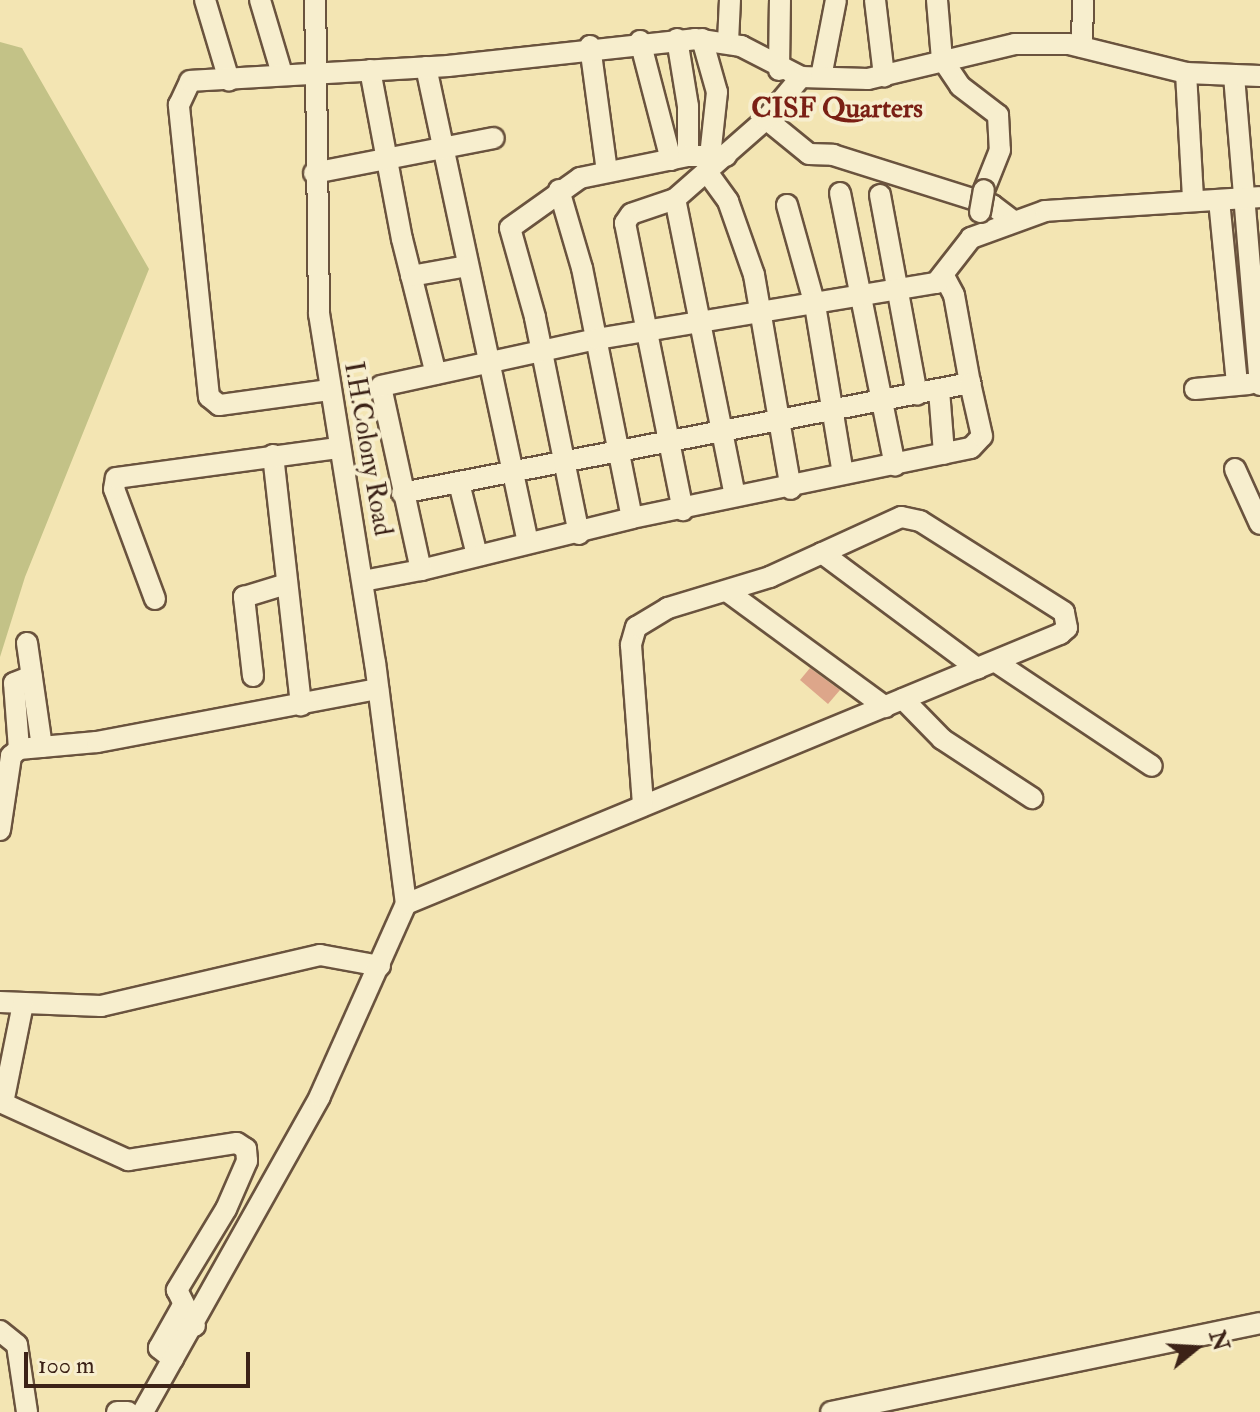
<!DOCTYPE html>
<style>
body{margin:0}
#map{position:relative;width:1260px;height:1412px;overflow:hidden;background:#f3e5b3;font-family:"IM FELL Double Pica",serif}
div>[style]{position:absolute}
.green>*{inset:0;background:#c3c287}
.building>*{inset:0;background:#dda68a}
.roads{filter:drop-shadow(2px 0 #6a533e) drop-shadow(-2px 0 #6a533e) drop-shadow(0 2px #6a533e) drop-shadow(0 -2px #6a533e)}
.minor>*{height:20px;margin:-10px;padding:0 10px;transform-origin:10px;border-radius:10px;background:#f7eece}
.bridges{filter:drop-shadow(2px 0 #6a533e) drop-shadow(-2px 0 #6a533e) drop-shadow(0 2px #6a533e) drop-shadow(0 -2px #6a533e)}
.minor-bridge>*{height:20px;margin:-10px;padding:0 10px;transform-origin:10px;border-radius:10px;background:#f7eece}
span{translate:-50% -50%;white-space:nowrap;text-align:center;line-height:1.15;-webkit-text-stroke:8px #f7eece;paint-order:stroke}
.street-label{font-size:26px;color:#3c2217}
.neighbourhood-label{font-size:28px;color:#7a1f14;font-weight:700}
.north{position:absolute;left:1156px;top:1308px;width:80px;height:80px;-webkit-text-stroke:6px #f7eece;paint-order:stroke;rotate:72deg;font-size:22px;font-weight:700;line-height:32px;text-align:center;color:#3c2217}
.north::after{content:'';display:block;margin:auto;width:28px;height:36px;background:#3c2217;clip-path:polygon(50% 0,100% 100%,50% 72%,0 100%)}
.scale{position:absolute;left:24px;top:1352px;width:226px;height:36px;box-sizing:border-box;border:4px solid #3c2217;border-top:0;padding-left:10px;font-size:24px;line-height:28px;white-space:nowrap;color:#3c2217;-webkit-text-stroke:6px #f7eece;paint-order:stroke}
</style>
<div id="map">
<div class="green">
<div style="clip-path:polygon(0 42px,22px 48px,149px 269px,25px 577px,0 657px)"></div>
</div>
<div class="building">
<div style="clip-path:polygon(810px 668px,840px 690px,828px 704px,800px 680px)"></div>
</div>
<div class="roads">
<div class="minor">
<div style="left:205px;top:0;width:84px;rotate:73.3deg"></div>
<div style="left:260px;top:0;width:77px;rotate:73.4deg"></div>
<div style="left:875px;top:0;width:77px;rotate:83.2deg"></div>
<div style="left:937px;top:0;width:59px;rotate:85.2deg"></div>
<div style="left:942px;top:59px;width:32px;rotate:56deg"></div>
<div style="left:960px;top:86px;width:48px;rotate:37.3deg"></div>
<div style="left:998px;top:115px;width:35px;rotate:87deg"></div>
<div style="left:1000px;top:150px;width:43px;rotate:111.8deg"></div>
<div style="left:677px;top:39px;width:68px;rotate:80.7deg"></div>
<div style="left:688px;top:106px;width:50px;rotate:90deg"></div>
<div style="left:702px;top:39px;width:55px;rotate:74.2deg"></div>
<div style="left:717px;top:92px;width:64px;rotate:96.2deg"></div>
<div style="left:640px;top:41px;width:123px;rotate:75.4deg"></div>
<div style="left:728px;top:42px;width:42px;rotate:-87.3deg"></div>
<div style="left:590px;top:46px;width:127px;rotate:82.3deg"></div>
<div style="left:1082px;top:47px;width:47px;rotate:-88.8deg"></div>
<div style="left:426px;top:67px;width:486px;rotate:77.9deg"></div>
<div style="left:370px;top:70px;width:172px;rotate:79.3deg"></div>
<div style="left:402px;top:239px;width:139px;rotate:75.9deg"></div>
<div style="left:779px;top:70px;width:70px;rotate:-89.2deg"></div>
<div style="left:1186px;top:73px;width:127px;rotate:86.8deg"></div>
<div style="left:1234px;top:76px;width:310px;rotate:85.2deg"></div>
<div style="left:821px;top:77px;width:78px;rotate:-79deg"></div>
<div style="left:766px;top:119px;width:55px;rotate:39.1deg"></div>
<div style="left:809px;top:154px;width:24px;rotate:2deg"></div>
<div style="left:833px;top:155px;width:167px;rotate:17.5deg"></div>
<div style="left:992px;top:205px;width:26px;rotate:37deg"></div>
<div style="left:707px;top:172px;width:36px;rotate:54deg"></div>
<div style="left:728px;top:201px;width:78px;rotate:70.6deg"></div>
<div style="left:754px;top:275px;width:217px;rotate:80.2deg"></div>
<div style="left:314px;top:173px;width:183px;rotate:-11deg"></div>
<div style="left:559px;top:190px;width:81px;rotate:73.6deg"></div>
<div style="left:582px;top:268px;width:255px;rotate:78.7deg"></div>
<div style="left:840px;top:193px;width:278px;rotate:78.6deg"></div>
<div style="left:880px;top:195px;width:203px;rotate:79.5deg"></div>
<div style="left:675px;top:199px;width:46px;rotate:161.2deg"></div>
<div style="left:631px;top:214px;width:11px;rotate:124deg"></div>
<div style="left:625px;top:223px;width:293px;rotate:78.6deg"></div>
<div style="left:1219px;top:200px;width:185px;rotate:84.4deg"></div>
<div style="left:787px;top:205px;width:104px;rotate:74.4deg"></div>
<div style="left:815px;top:305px;width:171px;rotate:80.6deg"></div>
<div style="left:411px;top:276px;width:58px;rotate:-10deg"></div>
<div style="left:1195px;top:389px;width:54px;rotate:-5.3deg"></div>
<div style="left:329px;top:390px;width:111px;rotate:172.2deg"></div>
<div style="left:219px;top:405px;width:13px;rotate:-141deg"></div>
<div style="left:209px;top:397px;width:294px;rotate:-95.9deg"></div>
<div style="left:179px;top:105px;width:26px;rotate:-65deg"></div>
<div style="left:190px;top:81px;width:258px;rotate:-3.3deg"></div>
<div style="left:448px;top:66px;width:248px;rotate:-6.2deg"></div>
<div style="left:695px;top:39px;width:47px;rotate:8.7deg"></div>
<div style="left:741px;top:46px;width:68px;rotate:27.3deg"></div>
<div style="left:801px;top:77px;width:67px;rotate:1.7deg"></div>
<div style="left:868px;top:79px;width:151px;rotate:-13.4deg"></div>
<div style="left:1015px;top:44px;width:54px"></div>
<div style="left:1069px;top:44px;width:121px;rotate:13.9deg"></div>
<div style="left:1186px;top:73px;width:74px;rotate:2.3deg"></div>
<div style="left:939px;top:390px;width:64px;rotate:85.5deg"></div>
<div style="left:273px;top:455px;width:252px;rotate:83.6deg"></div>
<div style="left:1235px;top:469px;width:60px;rotate:65.6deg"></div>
<div style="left:459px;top:483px;width:74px;rotate:76deg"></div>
<div style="left:402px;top:493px;width:579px;rotate:-10.96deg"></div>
<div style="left:970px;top:383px;width:89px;rotate:-100.3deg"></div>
<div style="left:954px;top:295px;width:19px;rotate:-118deg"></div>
<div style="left:735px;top:496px;width:303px;rotate:-101.4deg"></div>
<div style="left:675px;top:199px;width:121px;rotate:-41.3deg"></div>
<div style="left:766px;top:119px;width:55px;rotate:-50.2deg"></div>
<div style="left:579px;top:534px;width:221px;rotate:-101.5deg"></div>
<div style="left:535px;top:317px;width:92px;rotate:-105.7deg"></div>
<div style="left:510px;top:228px;width:86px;rotate:-35.5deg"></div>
<div style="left:580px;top:178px;width:110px;rotate:-11.5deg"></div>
<div style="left:688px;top:156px;width:38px"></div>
<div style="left:822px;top:553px;width:194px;rotate:36.6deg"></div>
<div style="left:421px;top:570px;width:217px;rotate:-13.8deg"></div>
<div style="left:632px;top:518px;width:346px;rotate:-11.7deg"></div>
<div style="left:971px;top:448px;width:16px;rotate:-47deg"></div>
<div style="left:982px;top:436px;width:54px;rotate:-102.8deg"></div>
<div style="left:363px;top:581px;width:59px;rotate:-10.7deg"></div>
<div style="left:421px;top:570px;width:188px;rotate:-102.3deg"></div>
<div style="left:381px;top:386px;width:221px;rotate:-12.3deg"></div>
<div style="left:597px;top:339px;width:344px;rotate:-9.4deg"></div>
<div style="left:936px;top:283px;width:57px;rotate:-52.1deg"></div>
<div style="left:971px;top:238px;width:79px;rotate:-20deg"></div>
<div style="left:1045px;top:211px;width:215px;rotate:-3.7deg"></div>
<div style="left:728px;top:592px;width:195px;rotate:36.2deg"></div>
<div style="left:155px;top:599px;width:117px;rotate:-110.4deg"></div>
<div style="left:114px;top:489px;width:11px;rotate:-80deg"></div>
<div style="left:116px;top:478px;width:225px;rotate:-7.7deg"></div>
<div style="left:27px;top:643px;width:105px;rotate:81.8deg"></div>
<div style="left:996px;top:662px;width:187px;rotate:33.7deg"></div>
<div style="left:253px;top:676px;width:80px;rotate:-96.5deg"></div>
<div style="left:244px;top:597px;width:41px;rotate:-17.1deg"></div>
<div style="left:903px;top:699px;width:56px;rotate:45.7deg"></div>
<div style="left:942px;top:739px;width:108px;rotate:33.2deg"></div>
<div style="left:19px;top:749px;width:66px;rotate:-94.3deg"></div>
<div style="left:14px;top:683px;width:19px;rotate:-21deg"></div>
<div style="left:0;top:830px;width:75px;rotate:-81.5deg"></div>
<div style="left:11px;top:756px;width:11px;rotate:-41deg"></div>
<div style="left:19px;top:749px;width:78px;rotate:-5.1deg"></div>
<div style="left:97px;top:742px;width:286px;rotate:-10.7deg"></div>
<div style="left:406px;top:904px;width:708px;rotate:-22.43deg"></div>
<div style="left:1060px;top:634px;width:9px;rotate:-41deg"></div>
<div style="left:1067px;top:628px;width:16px;rotate:-101deg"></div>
<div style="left:1064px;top:612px;width:170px;rotate:-147.7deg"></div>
<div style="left:920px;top:521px;width:19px;rotate:-168deg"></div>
<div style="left:901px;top:517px;width:144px;rotate:155.4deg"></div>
<div style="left:770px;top:577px;width:107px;rotate:163.1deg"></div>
<div style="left:668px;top:608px;width:37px;rotate:149deg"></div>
<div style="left:636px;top:627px;width:19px;rotate:106deg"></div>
<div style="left:631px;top:645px;width:158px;rotate:85.7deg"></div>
<div style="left:0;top:1002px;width:101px;rotate:2.3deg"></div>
<div style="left:101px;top:1006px;width:225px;rotate:-13.1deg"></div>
<div style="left:320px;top:955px;width:61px;rotate:10.4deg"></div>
<div style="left:0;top:1102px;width:141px;rotate:24.4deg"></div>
<div style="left:128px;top:1160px;width:110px;rotate:-8.9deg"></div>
<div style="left:237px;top:1143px;width:11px;rotate:34deg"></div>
<div style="left:246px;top:1149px;width:12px;rotate:85deg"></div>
<div style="left:247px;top:1161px;width:52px;rotate:113.6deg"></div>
<div style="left:226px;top:1209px;width:95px;rotate:121.2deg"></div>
<div style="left:177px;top:1290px;width:40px;rotate:63.4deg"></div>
<div style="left:3px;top:1103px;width:101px;rotate:-78.6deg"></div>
<div style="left:0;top:1331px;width:22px;rotate:39deg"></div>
<div style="left:17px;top:1345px;width:68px;rotate:81.5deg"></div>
<div style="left:173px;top:1359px;width:18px;rotate:-142deg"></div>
<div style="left:159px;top:1348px;width:47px;rotate:-60.7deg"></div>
<div style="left:117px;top:1412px;width:11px"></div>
<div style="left:143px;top:1412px;width:362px;rotate:-60.7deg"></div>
<div style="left:320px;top:1096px;width:210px;rotate:-65.9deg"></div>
<div style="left:406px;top:904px;width:243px;rotate:-97.3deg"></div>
<div style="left:375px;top:663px;width:353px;rotate:-99.1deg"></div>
<div style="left:319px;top:314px;width:314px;rotate:-90.7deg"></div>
<div style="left:831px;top:1412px;width:438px;rotate:-11.7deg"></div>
</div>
</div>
<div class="bridges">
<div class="minor-bridge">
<div style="left:980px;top:212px;width:22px;rotate:-80deg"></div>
</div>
</div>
<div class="street-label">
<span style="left:367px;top:449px;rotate:80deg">I.H.Colony Road</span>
</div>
<div class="neighbourhood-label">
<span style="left:837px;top:109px">CISF Quarters</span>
</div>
<div class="north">N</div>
<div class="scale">100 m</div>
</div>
